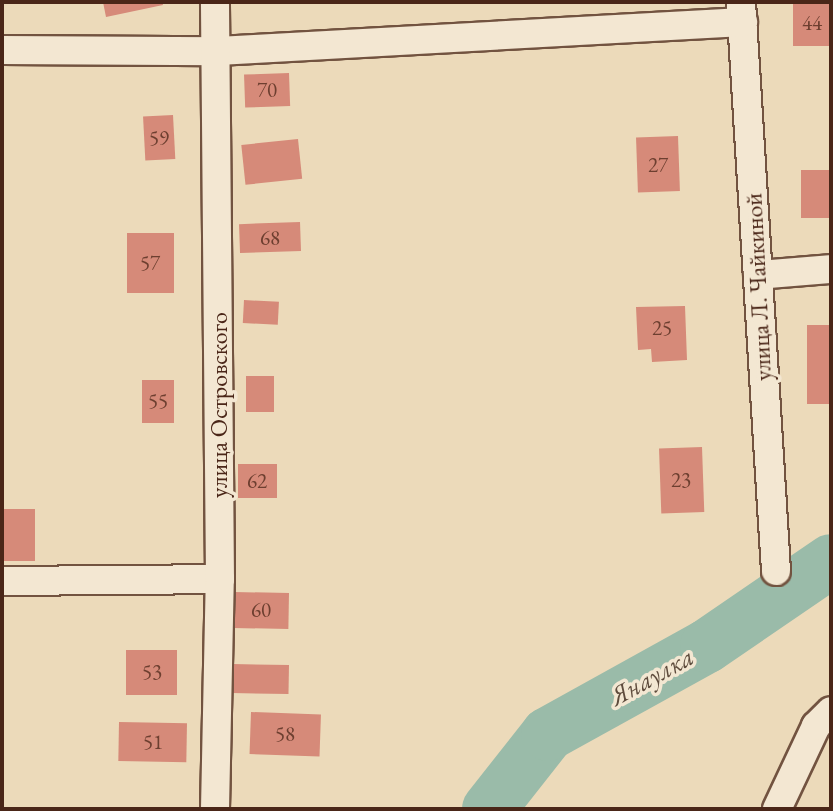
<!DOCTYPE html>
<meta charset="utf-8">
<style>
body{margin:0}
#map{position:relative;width:833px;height:811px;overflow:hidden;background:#ecdaba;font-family:"EB Garamond",serif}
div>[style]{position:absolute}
.river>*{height:54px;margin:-27px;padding:0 27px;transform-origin:27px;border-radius:27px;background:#9abba9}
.building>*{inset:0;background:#d68a79;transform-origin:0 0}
.roads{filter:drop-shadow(2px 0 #725340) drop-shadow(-2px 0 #725340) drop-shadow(0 2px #725340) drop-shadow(0 -2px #725340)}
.minor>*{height:28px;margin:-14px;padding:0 14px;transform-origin:14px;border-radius:14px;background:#f3e7d2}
span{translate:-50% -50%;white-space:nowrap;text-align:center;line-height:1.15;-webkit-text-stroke:7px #f3e7d2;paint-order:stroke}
.number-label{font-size:21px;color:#6d3f30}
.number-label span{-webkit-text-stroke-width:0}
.street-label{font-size:24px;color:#4a2618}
.water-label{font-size:26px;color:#5e4b3c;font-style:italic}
.frame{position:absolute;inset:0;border:4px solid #4a2618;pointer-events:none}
</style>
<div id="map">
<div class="river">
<div style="left:489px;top:809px;width:95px;rotate:-51.8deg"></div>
<div style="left:548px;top:734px;width:182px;rotate:-29deg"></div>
<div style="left:707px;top:646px;width:150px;rotate:-34.4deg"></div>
</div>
<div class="building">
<div style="clip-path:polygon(103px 2px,162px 2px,163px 5px,106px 17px)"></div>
<div style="left:793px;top:2px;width:38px;height:44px"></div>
<div style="left:289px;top:73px;width:33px;height:45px;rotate:88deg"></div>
<div style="left:173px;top:115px;width:44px;height:30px;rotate:87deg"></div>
<div style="left:678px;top:136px;width:55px;height:42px;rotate:88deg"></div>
<div style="left:298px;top:139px;width:40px;height:57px;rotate:84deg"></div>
<div style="left:831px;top:170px;width:48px;height:30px;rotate:90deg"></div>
<div style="left:300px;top:222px;width:29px;height:61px;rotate:88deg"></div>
<div style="left:127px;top:233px;width:47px;height:60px"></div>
<div style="left:244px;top:300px;width:35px;height:23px;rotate:3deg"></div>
<div style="clip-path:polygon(685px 306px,687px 360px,652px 362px,651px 349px,638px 350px,636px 307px)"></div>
<div style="left:831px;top:325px;width:79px;height:24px;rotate:90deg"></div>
<div style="left:246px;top:376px;width:28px;height:36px"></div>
<div style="left:142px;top:380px;width:32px;height:43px"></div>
<div style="left:702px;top:447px;width:65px;height:43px;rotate:88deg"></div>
<div style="left:238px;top:464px;width:39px;height:34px"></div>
<div style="left:2px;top:509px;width:33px;height:52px"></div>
<div style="left:234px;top:592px;width:55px;height:36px;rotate:1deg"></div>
<div style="left:126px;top:650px;width:51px;height:45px"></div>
<div style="left:232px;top:664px;width:57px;height:29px;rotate:1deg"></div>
<div style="left:251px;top:712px;width:70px;height:42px;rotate:2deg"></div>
<div style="left:119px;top:722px;width:68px;height:39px;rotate:1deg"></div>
</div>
<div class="roads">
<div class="minor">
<div style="left:741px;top:2px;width:570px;rotate:86.48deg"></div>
<div style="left:2px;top:50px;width:216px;rotate:0.3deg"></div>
<div style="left:218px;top:51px;width:526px;rotate:-3.16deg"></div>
<div style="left:758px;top:275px;width:73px;rotate:-4.7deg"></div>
<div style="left:2px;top:581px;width:218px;rotate:-0.5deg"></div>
<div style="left:215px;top:809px;width:230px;rotate:-88.8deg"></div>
<div style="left:220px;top:579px;width:577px;rotate:-90.5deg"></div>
<div style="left:777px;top:809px;width:92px;rotate:-64.8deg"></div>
<div style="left:816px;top:726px;width:21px;rotate:-45deg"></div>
</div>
</div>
<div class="number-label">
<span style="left:812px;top:23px">44</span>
<span style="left:267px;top:90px">70</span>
<span style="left:159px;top:138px">59</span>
<span style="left:658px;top:165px">27</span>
<span style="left:270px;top:238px">68</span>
<span style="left:150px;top:263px">57</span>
<span style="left:662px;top:328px">25</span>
<span style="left:158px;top:401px">55</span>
<span style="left:681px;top:480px">23</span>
<span style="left:257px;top:481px">62</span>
<span style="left:261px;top:610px">60</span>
<span style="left:152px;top:672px">53</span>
<span style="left:285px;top:734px">58</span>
<span style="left:153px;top:742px">51</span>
</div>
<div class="street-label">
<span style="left:758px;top:287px;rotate:-93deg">улица Л. Чайкиной</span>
<span style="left:219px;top:405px;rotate:-90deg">улица Островского</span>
</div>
<div class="water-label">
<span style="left:652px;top:677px;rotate:-29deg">Янаулка</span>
</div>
<div class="frame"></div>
</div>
